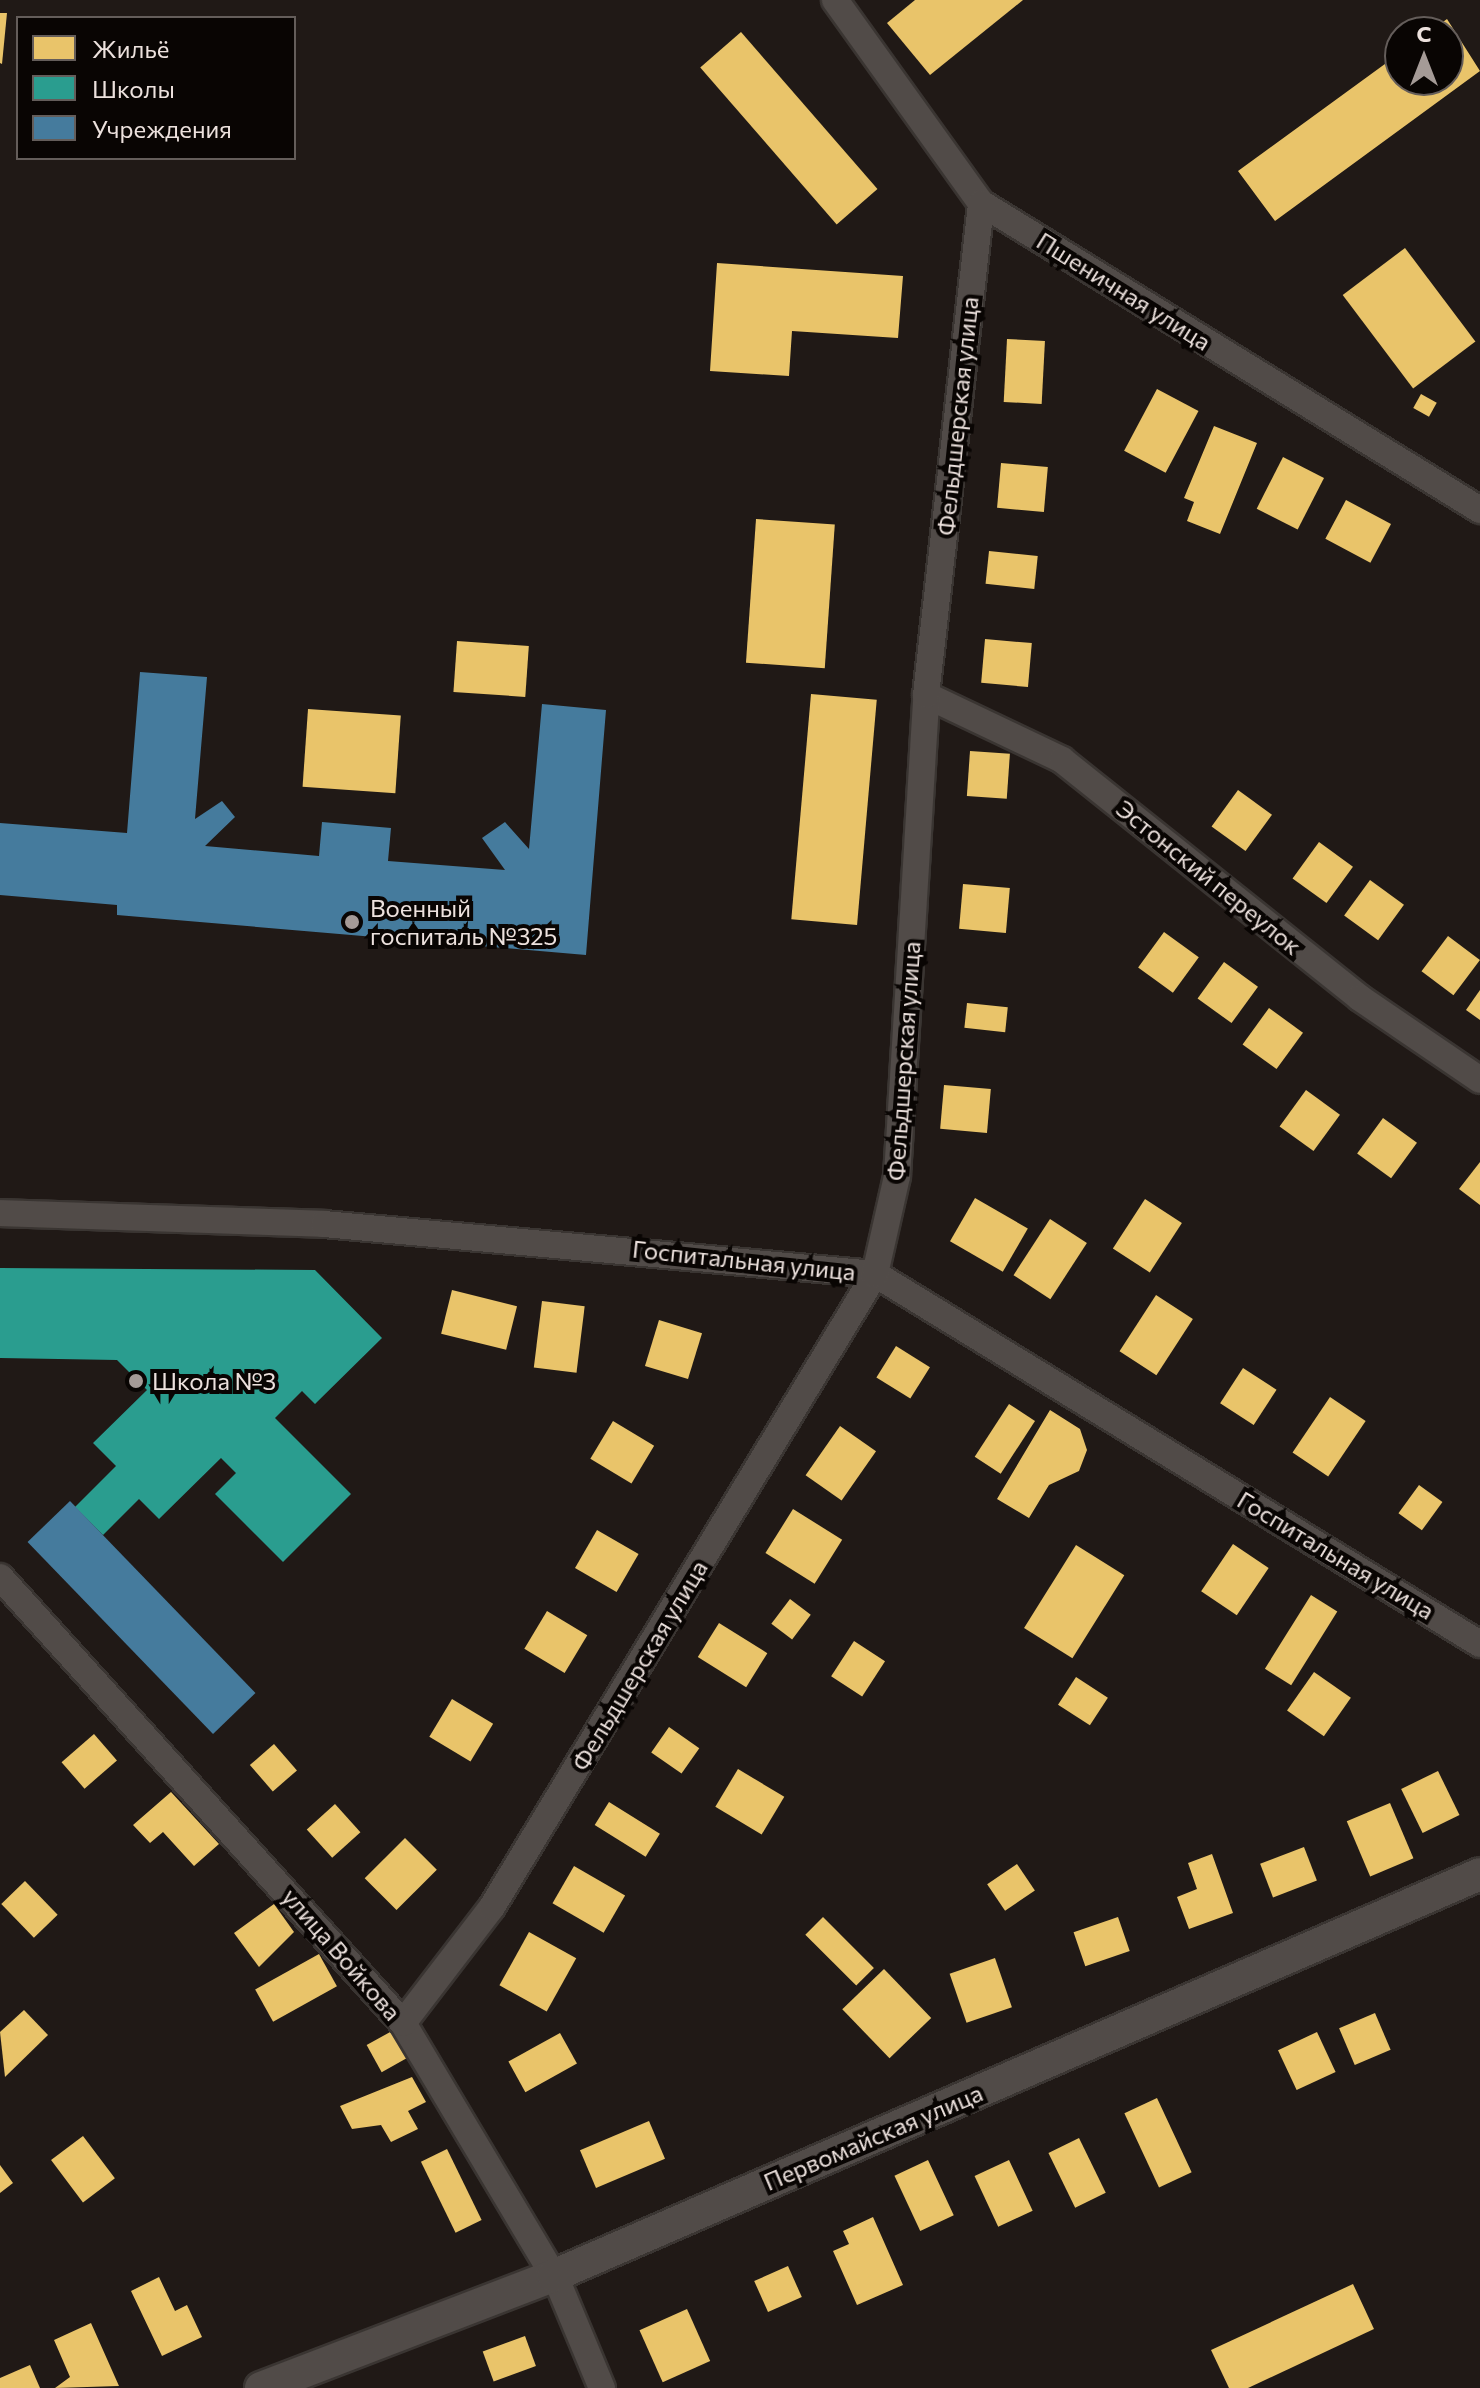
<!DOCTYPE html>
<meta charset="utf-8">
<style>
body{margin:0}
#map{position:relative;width:1480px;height:2388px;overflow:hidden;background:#201916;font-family:Commissioner,sans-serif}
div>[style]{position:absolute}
.homes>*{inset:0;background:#e9c46a;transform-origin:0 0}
.schools>*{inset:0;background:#2a9d8f}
.public>*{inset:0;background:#457b9d;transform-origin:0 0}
.roads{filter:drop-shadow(2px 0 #3a3532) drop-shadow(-2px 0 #3a3532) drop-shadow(0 2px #3a3532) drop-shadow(0 -2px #3a3532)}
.minor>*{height:26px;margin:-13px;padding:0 13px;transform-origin:13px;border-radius:13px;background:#514b48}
.tertiary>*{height:32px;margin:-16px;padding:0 16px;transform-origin:16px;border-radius:16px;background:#514b48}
.dots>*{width:22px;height:22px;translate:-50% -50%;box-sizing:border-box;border:4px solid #090503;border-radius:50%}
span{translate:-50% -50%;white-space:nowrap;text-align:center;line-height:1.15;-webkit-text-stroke:8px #090503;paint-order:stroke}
.street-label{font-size:24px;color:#ece1dd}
.poi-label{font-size:24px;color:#ece1dd}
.left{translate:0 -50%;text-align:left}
.legend{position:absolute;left:16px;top:16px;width:280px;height:144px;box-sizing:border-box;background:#090503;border:2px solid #645d5a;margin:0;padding:10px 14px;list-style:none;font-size:24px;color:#ece1dd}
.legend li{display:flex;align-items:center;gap:16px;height:40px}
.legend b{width:40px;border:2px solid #645d5a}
.north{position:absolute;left:1384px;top:16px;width:80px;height:80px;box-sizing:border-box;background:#090503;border:2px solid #645d5a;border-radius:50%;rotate:0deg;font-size:22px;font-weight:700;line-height:32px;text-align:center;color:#ece1dd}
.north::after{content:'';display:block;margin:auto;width:28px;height:36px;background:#a59b97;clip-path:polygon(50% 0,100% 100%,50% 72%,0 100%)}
</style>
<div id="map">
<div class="homes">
<div style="clip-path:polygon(915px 0,1023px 0,930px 75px,887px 23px)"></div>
<div style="clip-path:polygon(0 13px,7px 13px,2px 64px,0 63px)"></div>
<div style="clip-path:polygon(1447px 19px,1480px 71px,1275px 221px,1238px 171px,1400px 53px,1400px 80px,1448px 80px,1448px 32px,1429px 32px)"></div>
<div style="left:741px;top:32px;width:208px;height:54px;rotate:49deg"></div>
<div style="left:1405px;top:248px;width:117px;height:78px;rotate:53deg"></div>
<div style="clip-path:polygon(717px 263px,903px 276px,898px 338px,792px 331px,789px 376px,710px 371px)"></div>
<div style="left:1007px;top:339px;width:38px;height:63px;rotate:3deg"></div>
<div style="left:1157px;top:389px;width:47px;height:70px;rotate:28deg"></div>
<div style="left:1421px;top:394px;width:18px;height:16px;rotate:29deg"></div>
<div style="clip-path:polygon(1214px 426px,1257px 443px,1220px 534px,1187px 521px,1194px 502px,1184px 498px)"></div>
<div style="left:1283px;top:457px;width:46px;height:58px;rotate:27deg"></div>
<div style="left:1001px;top:463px;width:47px;height:45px;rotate:5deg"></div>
<div style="left:1346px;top:500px;width:51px;height:44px;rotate:28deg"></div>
<div style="left:756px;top:519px;width:79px;height:144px;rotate:4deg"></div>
<div style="left:989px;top:551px;width:49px;height:33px;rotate:6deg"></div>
<div style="left:985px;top:639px;width:47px;height:44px;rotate:5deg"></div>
<div style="left:457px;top:641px;width:72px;height:51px;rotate:4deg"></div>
<div style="left:811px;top:694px;width:66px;height:226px;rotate:5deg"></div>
<div style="left:308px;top:709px;width:93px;height:78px;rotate:4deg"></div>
<div style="left:970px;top:751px;width:40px;height:45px;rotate:4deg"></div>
<div style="left:1238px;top:790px;width:42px;height:45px;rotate:36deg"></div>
<div style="left:1319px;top:842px;width:42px;height:45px;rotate:36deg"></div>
<div style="left:1370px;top:880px;width:42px;height:44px;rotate:36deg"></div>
<div style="left:963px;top:884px;width:47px;height:45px;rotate:5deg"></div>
<div style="left:1164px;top:932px;width:43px;height:44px;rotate:36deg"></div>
<div style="left:1448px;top:936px;width:40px;height:44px;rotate:37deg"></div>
<div style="left:1224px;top:962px;width:42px;height:45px;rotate:36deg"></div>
<div style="clip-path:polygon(1480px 990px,1480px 1020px,1466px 1010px)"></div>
<div style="left:967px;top:1003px;width:41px;height:25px;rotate:6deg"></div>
<div style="left:1269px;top:1008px;width:42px;height:45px;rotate:36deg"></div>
<div style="left:944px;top:1085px;width:47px;height:44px;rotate:5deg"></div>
<div style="left:1306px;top:1090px;width:42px;height:45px;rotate:36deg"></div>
<div style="left:1383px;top:1118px;width:42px;height:44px;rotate:36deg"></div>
<div style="clip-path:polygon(1480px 1162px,1480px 1205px,1459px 1189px)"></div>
<div style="left:975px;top:1198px;width:61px;height:50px;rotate:30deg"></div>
<div style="left:1145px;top:1199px;width:44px;height:59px;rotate:33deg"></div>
<div style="left:1050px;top:1219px;width:44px;height:67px;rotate:33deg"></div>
<div style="left:452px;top:1290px;width:67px;height:45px;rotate:14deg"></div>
<div style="left:1156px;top:1295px;width:44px;height:67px;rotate:33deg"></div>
<div style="left:542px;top:1301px;width:43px;height:67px;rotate:7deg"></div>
<div style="left:659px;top:1320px;width:45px;height:48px;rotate:17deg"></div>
<div style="left:896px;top:1346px;width:40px;height:37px;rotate:32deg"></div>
<div style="left:1243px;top:1368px;width:40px;height:42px;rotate:33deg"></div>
<div style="left:1330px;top:1397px;width:43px;height:67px;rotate:34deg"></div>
<div style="left:1009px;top:1404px;width:31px;height:63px;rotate:33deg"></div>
<div style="clip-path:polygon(1050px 1410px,1080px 1429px,1087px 1450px,1079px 1471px,1049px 1485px,1029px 1518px,997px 1499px)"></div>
<div style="left:613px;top:1421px;width:48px;height:44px;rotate:31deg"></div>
<div style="left:840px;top:1426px;width:44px;height:60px;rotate:35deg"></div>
<div style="left:1419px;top:1485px;width:29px;height:35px;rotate:36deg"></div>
<div style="left:793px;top:1509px;width:58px;height:52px;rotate:32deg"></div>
<div style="left:597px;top:1530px;width:48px;height:44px;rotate:30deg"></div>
<div style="left:1233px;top:1544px;width:43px;height:57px;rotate:34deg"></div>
<div style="left:1076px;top:1545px;width:57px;height:98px;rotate:32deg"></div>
<div style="left:1311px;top:1595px;width:31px;height:87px;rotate:32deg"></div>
<div style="left:790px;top:1599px;width:26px;height:31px;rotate:37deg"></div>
<div style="left:547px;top:1611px;width:47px;height:44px;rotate:31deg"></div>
<div style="left:719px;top:1623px;width:57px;height:40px;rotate:32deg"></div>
<div style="left:854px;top:1641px;width:37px;height:42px;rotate:33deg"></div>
<div style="left:1314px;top:1672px;width:45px;height:47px;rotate:35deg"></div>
<div style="left:1076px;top:1677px;width:38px;height:33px;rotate:33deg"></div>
<div style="left:452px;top:1699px;width:48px;height:44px;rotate:31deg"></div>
<div style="left:669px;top:1727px;width:37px;height:31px;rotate:35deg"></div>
<div style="left:94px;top:1734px;width:35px;height:43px;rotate:49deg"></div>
<div style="left:274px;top:1744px;width:35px;height:32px;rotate:49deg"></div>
<div style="left:738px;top:1769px;width:54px;height:44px;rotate:31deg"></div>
<div style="left:1438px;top:1771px;width:49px;height:41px;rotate:64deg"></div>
<div style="clip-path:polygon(171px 1792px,219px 1844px,194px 1866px,163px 1832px,150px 1843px,133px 1825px)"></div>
<div style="left:609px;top:1802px;width:60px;height:27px;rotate:32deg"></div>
<div style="left:1390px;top:1803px;width:60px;height:47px;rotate:67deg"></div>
<div style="left:335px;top:1804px;width:38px;height:38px;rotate:48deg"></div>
<div style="left:405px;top:1838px;width:45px;height:57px;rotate:45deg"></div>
<div style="left:1304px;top:1847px;width:36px;height:47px;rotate:69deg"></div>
<div style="clip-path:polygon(1212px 1854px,1233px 1913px,1189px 1929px,1177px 1897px,1197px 1889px,1188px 1863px)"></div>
<div style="left:1017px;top:1864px;width:32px;height:36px;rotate:56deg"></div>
<div style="left:574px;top:1866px;width:59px;height:43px;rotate:30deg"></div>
<div style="left:25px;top:1881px;width:47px;height:33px;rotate:46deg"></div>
<div style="clip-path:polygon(274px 1904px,294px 1932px,259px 1967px,234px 1933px)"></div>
<div style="left:823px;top:1917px;width:72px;height:25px;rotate:45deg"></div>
<div style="left:1118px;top:1917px;width:36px;height:47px;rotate:71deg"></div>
<div style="left:529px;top:1932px;width:54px;height:61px;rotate:29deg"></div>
<div style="left:319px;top:1954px;width:37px;height:73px;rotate:61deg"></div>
<div style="left:995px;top:1958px;width:52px;height:48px;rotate:71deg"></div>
<div style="left:884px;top:1969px;width:68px;height:58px;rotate:46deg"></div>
<div style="clip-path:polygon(24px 2010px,48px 2035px,5px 2077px,0 2032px)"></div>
<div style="left:1375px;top:2013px;width:40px;height:39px;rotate:67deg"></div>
<div style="left:392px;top:2031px;width:31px;height:29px;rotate:61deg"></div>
<div style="left:1317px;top:2032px;width:44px;height:43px;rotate:65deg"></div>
<div style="left:560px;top:2033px;width:35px;height:59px;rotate:61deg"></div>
<div style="clip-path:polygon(412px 2077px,426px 2102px,408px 2111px,418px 2129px,391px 2142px,381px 2125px,352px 2129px,340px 2106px)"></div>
<div style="left:1157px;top:2098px;width:82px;height:36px;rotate:65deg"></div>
<div style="left:649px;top:2121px;width:41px;height:75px;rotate:67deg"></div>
<div style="left:83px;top:2136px;width:53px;height:40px;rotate:53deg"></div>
<div style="left:1079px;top:2138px;width:61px;height:34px;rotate:64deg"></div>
<div style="left:447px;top:2149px;width:79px;height:29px;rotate:64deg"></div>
<div style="left:928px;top:2160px;width:61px;height:37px;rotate:65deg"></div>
<div style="left:1009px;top:2160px;width:56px;height:38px;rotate:65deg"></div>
<div style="clip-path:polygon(0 2165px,13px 2183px,0 2193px)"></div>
<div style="clip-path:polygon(873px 2217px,903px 2285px,857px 2305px,833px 2251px,849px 2244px,843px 2231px)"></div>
<div style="left:788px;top:2266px;width:34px;height:37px;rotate:66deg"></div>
<div style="clip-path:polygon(159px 2277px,175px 2311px,187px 2305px,202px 2337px,162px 2356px,131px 2291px)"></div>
<div style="clip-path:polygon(1353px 2284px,1374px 2329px,1248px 2388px,1229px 2388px,1211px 2350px)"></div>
<div style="left:687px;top:2309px;width:57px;height:52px;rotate:66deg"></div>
<div style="clip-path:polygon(91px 2323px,119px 2386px,55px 2388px,70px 2377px,54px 2340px)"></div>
<div style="left:525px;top:2336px;width:32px;height:45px;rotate:70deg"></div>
<div style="clip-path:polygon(30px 2365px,40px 2388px,0 2388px,0 2378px)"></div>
</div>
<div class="schools">
<div style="clip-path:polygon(0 1268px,315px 1270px,382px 1338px,315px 1404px,302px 1391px,275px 1418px,351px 1494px,283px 1562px,215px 1494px,236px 1473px,221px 1458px,159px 1519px,139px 1499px,103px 1535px,75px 1507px,116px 1466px,93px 1443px,147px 1390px,117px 1360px,0 1358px)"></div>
</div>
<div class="public">
<div style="clip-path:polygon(140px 672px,207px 677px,195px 819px,222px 801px,235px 817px,205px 846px,319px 856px,322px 822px,391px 828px,388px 861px,505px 870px,482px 838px,505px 822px,529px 849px,542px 704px,606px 710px,586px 955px,117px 915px,117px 905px,0 895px,0 823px,127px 833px)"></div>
<div style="left:70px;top:1501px;width:267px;height:59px;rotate:46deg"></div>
</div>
<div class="roads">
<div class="minor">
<div style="left:835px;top:0;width:250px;rotate:54.3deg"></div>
<div style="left:981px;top:203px;width:586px;rotate:31.6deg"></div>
<div style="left:926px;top:695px;width:151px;rotate:25.5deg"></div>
<div style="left:1062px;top:760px;width:381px;rotate:38.6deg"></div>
<div style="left:1360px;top:998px;width:145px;rotate:34.3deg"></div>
<div style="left:0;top:1213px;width:324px;rotate:1.9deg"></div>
<div style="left:324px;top:1224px;width:553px;rotate:5.19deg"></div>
<div style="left:875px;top:1274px;width:709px;rotate:31.45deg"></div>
<div style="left:0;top:1577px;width:601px;rotate:47.9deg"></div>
<div style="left:403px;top:2023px;width:303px;rotate:59.2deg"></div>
<div style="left:558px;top:2283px;width:114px;rotate:67.3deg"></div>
<div style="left:403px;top:2023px;width:146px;rotate:-52.5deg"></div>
<div style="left:492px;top:1907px;width:740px;rotate:-58.82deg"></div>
<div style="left:875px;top:1274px;width:100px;rotate:-77.3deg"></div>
<div style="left:897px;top:1176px;width:482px;rotate:-86.5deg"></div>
<div style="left:926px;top:695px;width:495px;rotate:-83.6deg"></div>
</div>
<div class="tertiary">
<div style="left:261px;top:2388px;width:313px;rotate:-21deg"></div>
<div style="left:553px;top:2276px;width:1010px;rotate:-23.44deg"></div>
</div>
</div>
<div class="dots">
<div style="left:352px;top:922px;background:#a59b97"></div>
<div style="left:136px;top:1381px;background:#a59b97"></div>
</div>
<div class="street-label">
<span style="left:1124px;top:291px;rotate:32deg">Пшеничная улица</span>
<span style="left:957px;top:416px;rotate:-84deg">Фельдшерская улица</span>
<span style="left:1209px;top:877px;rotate:39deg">Эстонский переулок</span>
<span style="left:903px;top:1061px;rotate:-86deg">Фельдшерская улица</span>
<span style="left:744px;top:1260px;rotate:6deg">Госпитальная улица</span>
<span style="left:1336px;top:1555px;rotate:31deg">Госпитальная улица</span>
<span style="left:639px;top:1665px;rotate:-59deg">Фельдшерская улица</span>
<span style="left:342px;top:1954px;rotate:49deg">улица Войкова</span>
<span style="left:873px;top:2137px;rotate:-23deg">Первомайская улица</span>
</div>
<div class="poi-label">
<span class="left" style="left:370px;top:922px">Военный<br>госпиталь №325</span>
<span class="left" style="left:152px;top:1381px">Школа №3</span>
</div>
<ul class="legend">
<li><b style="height:22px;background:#e9c46a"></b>Жильё</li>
<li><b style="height:22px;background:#2a9d8f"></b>Школы</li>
<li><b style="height:22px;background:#457b9d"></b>Учреждения</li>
</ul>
<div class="north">С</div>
</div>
